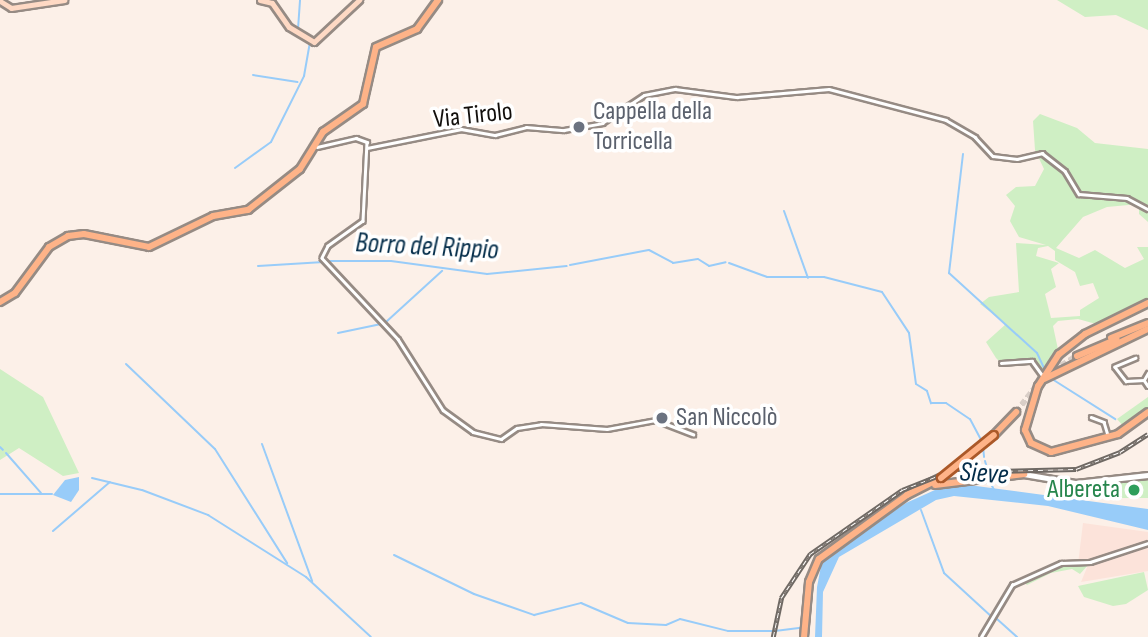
<!DOCTYPE html>
<meta charset="utf-8">
<style>
body{margin:0}
#map{position:relative;width:1148px;height:637px;overflow:hidden;background:#fcf0e8;font-family:"Sofia Sans Condensed",sans-serif}
div>[style]{position:absolute}
.industrial>*{inset:0;background:#fce3da}
.green>*{inset:0;background:#cfefc4;transform-origin:0 0}
.water>*{inset:0;background:#98ccf9}
.stream>*{height:2px;margin:-1px;padding:0 1px;transform-origin:1px;border-radius:1px;background:#98ccf9}
.primary-tunnel>*{height:6px;margin-top:-3px;transform-origin:0;background:repeating-linear-gradient(90deg,#d9cec7 0 6px,transparent 0 9px)}
.roads{filter:drop-shadow(2px 0 #968b84) drop-shadow(-2px 0 #968b84) drop-shadow(0 2px #968b84) drop-shadow(0 -2px #968b84)}
.minor>*{height:2.5px;margin:-1.25px;padding:0 1.25px;transform-origin:1.25px;border-radius:1.25px;background:#fff}
.tertiary>*{height:4.5px;margin:-2.25px;padding:0 2.25px;transform-origin:2.25px;border-radius:2.25px;background:#fff}
.secondary>*{height:5px;margin:-2.5px;padding:0 2.5px;transform-origin:2.5px;border-radius:2.5px;background:#fed9c4}
.primary>*{height:6px;margin:-3px;padding:0 3px;transform-origin:3px;border-radius:3px;background:#feb388}
.rail>*{height:4.5px;margin-top:-2.25px;transform-origin:0;background:repeating-linear-gradient(90deg,#fff 0 5px,#6f6964 0 10px);box-sizing:border-box;border-block:2px solid #6f6964}
.bridges{filter:drop-shadow(2px 0 #ab5929) drop-shadow(-2px 0 #ab5929) drop-shadow(0 2px #ab5929) drop-shadow(0 -2px #ab5929)}
.primary-bridge>*{height:6px;margin:-3px;padding:0 3px;transform-origin:3px;border-radius:3px;background:#feb388}
.dots>*{width:19px;height:19px;translate:-50% -50%;box-sizing:border-box;border:4px solid #fff;border-radius:50%}
span{translate:-50% -50%;white-space:nowrap;text-align:center;line-height:1.15;-webkit-text-stroke:7px #fff;paint-order:stroke}
.worship-label{font-size:26px;color:#5b616d}
.left{translate:0 -50%;text-align:left}
.street-label{font-size:26px;color:#120f0c}
.leisure-label{font-size:26px;color:#27864d}
.right{translate:-100% -50%;text-align:right}
.water-label{font-size:28px;color:#032c49;font-style:italic}
</style>
<div id="map">
<div class="industrial">
<div style="clip-path:polygon(1083px 523px,1148px 532px,1148px 571px,1081px 582px,1088px 565px,1078px 564px)"></div>
</div>
<div class="green">
<div style="clip-path:polygon(1057px 0,1148px 0,1148px 30px,1116px 15px,1085px 17px)"></div>
<div style="clip-path:polygon(evenodd,1040px 114px,1077px 128px,1095px 143px,1148px 149px,1148px 222px,1139px 214px,1139px 204px,1107px 207px,1083px 217px,1056px 248px,1079px 258px,1095px 250px,1125px 268px,1144px 259px,1137px 247px,1148px 247px,1148px 300px,1096px 324px,1078px 319px,1058px 321px,1053px 326px,1059px 354px,1043px 370px,1035px 360px,1001px 363px,996px 358px,986px 342px,1006px 324px,980px 304px,989px 297px,1019px 292px,1016px 243px,1046px 245px,1019px 237px,1010px 221px,1015px 206px,1006px 195px,1016px 187px,1035px 186px,1044px 169px,1035px 150px,1033px 121px,1040px 114px,1048px 246px,1055px 251px,1055px 260px,1075px 272px,1080px 286px,1093px 283px,1099px 298px,1080px 310px,1080px 316px,1051px 318px,1045px 294px,1056px 287px,1051px 269px,1059px 263px,1036px 256px,1038px 248px,1048px 246px)"></div>
<div style="clip-path:polygon(0 369px,43px 397px,79px 473px,63px 476px,19px 448px,0 460px)"></div>
<div style="clip-path:polygon(1148px 397px,1148px 410px,1124px 427px,1117px 419px)"></div>
<div style="left:1148px;top:479px;width:19px;height:29px;rotate:90deg"></div>
<div style="clip-path:polygon(1061px 563px,1088px 565px,1080px 574px,1072px 569px,1051px 573px,1027px 585px,1022px 580px)"></div>
<div style="clip-path:polygon(1144px 572px,1148px 590px,1126px 604px,1113px 606px,1084px 597px,1078px 586px)"></div>
</div>
<div class="water">
<div style="clip-path:polygon(79px 477px,79px 490px,71px 502px,53px 495px,65px 480px)"></div>
<div style="clip-path:polygon(961px 484px,1148px 509px,1148px 530px,1048px 506px,954px 496px,936px 500px,839px 557px,823px 592px,822px 637px,815px 637px,817px 587px,821px 566px,831px 552px,906px 503px,946px 485px)"></div>
</div>
<div class="stream">
<div style="left:298px;top:29px;width:29px;rotate:-86deg"></div>
<div style="left:253px;top:75px;width:45px;rotate:9deg"></div>
<div style="left:963px;top:154px;width:120px;rotate:96.7deg"></div>
<div style="left:949px;top:273px;width:119px;rotate:42.3deg"></div>
<div style="left:1037px;top:353px;width:21px;rotate:65deg"></div>
<div style="left:235px;top:168px;width:44px;rotate:-35.8deg"></div>
<div style="left:271px;top:142px;width:74px;rotate:-63.4deg"></div>
<div style="left:304px;top:76px;width:34px;rotate:-80deg"></div>
<div style="left:784px;top:211px;width:71px;rotate:70.3deg"></div>
<div style="left:327px;top:261px;width:64px"></div>
<div style="left:391px;top:261px;width:97px;rotate:7.7deg"></div>
<div style="left:487px;top:274px;width:80px;rotate:-5.7deg"></div>
<div style="left:729px;top:263px;width:40px;rotate:20.2deg"></div>
<div style="left:767px;top:277px;width:57px"></div>
<div style="left:824px;top:277px;width:60px;rotate:14.5deg"></div>
<div style="left:882px;top:292px;width:49px;rotate:56.6deg"></div>
<div style="left:909px;top:333px;width:51px;rotate:82.2deg"></div>
<div style="left:916px;top:384px;width:13px;rotate:32deg"></div>
<div style="left:927px;top:391px;width:13px;rotate:72deg"></div>
<div style="left:931px;top:403px;width:15px"></div>
<div style="left:946px;top:403px;width:29px;rotate:34deg"></div>
<div style="left:970px;top:419px;width:26px;rotate:62deg"></div>
<div style="left:570px;top:265px;width:80px;rotate:-10.8deg"></div>
<div style="left:649px;top:250px;width:27px;rotate:28deg"></div>
<div style="left:673px;top:263px;width:25px;rotate:-9deg"></div>
<div style="left:698px;top:259px;width:13px;rotate:32deg"></div>
<div style="left:709px;top:266px;width:17px;rotate:-13deg"></div>
<div style="left:258px;top:266px;width:66px;rotate:-3.5deg"></div>
<div style="left:386px;top:322px;width:76px;rotate:-42.3deg"></div>
<div style="left:338px;top:333px;width:44px;rotate:-11.8deg"></div>
<div style="left:126px;top:364px;width:123px;rotate:43.7deg"></div>
<div style="left:215px;top:449px;width:135px;rotate:57.7deg"></div>
<div style="left:1052px;top:379px;width:75px;rotate:32.4deg"></div>
<div style="left:262px;top:444px;width:146px;rotate:69.9deg"></div>
<div style="left:0;top:447px;width:4px;rotate:45deg"></div>
<div style="left:983px;top:447px;width:10px;rotate:84deg"></div>
<div style="left:6px;top:453px;width:53px;rotate:48.8deg"></div>
<div style="left:985px;top:461px;width:7px;rotate:74deg"></div>
<div style="left:92px;top:478px;width:51px;rotate:13.5deg"></div>
<div style="left:142px;top:490px;width:71px;rotate:20.7deg"></div>
<div style="left:208px;top:515px;width:116px;rotate:32.3deg"></div>
<div style="left:306px;top:577px;width:88px;rotate:42.7deg"></div>
<div style="left:990px;top:482px;width:9px;rotate:63deg"></div>
<div style="left:0;top:494px;width:52px"></div>
<div style="left:921px;top:510px;width:67px;rotate:69.9deg"></div>
<div style="left:944px;top:573px;width:65px;rotate:42.5deg"></div>
<div style="left:53px;top:531px;width:75px;rotate:-40.7deg"></div>
<div style="left:394px;top:555px;width:89px;rotate:26deg"></div>
<div style="left:474px;top:594px;width:64px;rotate:19.3deg"></div>
<div style="left:534px;top:615px;width:49px;rotate:-14.3deg"></div>
<div style="left:581px;top:603px;width:51px;rotate:23.1deg"></div>
<div style="left:628px;top:623px;width:38px;rotate:3deg"></div>
<div style="left:666px;top:625px;width:15px;rotate:-23deg"></div>
<div style="left:680px;top:619px;width:49px;rotate:14deg"></div>
<div style="left:728px;top:631px;width:44px"></div>
<div style="left:997px;top:619px;width:27px;rotate:42deg"></div>
<div style="left:775px;top:631px;width:26px;rotate:-7deg"></div>
</div>
<div class="primary-tunnel">
<div style="left:1046px;top:375px;width:36px;rotate:-32deg"></div>
<div style="left:1016px;top:412px;width:37px;rotate:-52deg"></div>
</div>
<div class="roads">
<div class="minor">
<div style="left:317px;top:147px;width:40px;rotate:-13deg"></div>
<div style="left:356px;top:138px;width:12px;rotate:20deg"></div>
<div style="left:367px;top:142px;width:79px;rotate:92.9deg"></div>
<div style="left:363px;top:221px;width:43px;rotate:144.5deg"></div>
<div style="left:328px;top:246px;width:13px;rotate:117deg"></div>
<div style="left:322px;top:258px;width:111px;rotate:46.8deg"></div>
<div style="left:398px;top:339px;width:84px;rotate:57.6deg"></div>
<div style="left:443px;top:410px;width:37px;rotate:36deg"></div>
<div style="left:473px;top:432px;width:29px;rotate:14deg"></div>
<div style="left:501px;top:439px;width:19px;rotate:-35deg"></div>
<div style="left:517px;top:428px;width:24px;rotate:-9deg"></div>
<div style="left:541px;top:424px;width:66px;rotate:4.3deg"></div>
<div style="left:607px;top:429px;width:50px;rotate:-10.4deg"></div>
<div style="left:656px;top:420px;width:40px;rotate:21deg"></div>
<div style="left:367px;top:148px;width:96px;rotate:-11.4deg"></div>
<div style="left:461px;top:129px;width:35px;rotate:10deg"></div>
<div style="left:495px;top:135px;width:32px;rotate:-14deg"></div>
<div style="left:526px;top:127px;width:38px;rotate:5deg"></div>
<div style="left:564px;top:130px;width:39px;rotate:-10deg"></div>
<div style="left:602px;top:123px;width:50px;rotate:-33.7deg"></div>
<div style="left:644px;top:95px;width:32px;rotate:-11deg"></div>
<div style="left:675px;top:89px;width:63px;rotate:7.4deg"></div>
<div style="left:737px;top:97px;width:92px;rotate:-5deg"></div>
<div style="left:829px;top:89px;width:121px;rotate:14.8deg"></div>
<div style="left:946px;top:120px;width:34px;rotate:30deg"></div>
<div style="left:975px;top:137px;width:26px;rotate:47deg"></div>
<div style="left:993px;top:156px;width:24px;rotate:7deg"></div>
<div style="left:1017px;top:159px;width:26px;rotate:-13deg"></div>
<div style="left:1042px;top:153px;width:29px;rotate:38deg"></div>
<div style="left:1065px;top:171px;width:27px;rotate:59deg"></div>
<div style="left:1079px;top:194px;width:48px;rotate:4.8deg"></div>
<div style="left:1127px;top:198px;width:24px;rotate:28deg"></div>
<div style="left:1136px;top:358px;width:23px;rotate:157deg"></div>
<div style="left:1115px;top:367px;width:18px;rotate:52deg"></div>
<div style="left:1126px;top:381px;width:18px;rotate:-3deg"></div>
<div style="left:1001px;top:363px;width:31px;rotate:-4deg"></div>
<div style="left:1032px;top:361px;width:19px;rotate:54deg"></div>
<div style="left:1144px;top:380px;width:8px;rotate:-60deg"></div>
<div style="left:1144px;top:380px;width:7px;rotate:56deg"></div>
<div style="left:1091px;top:417px;width:14px;rotate:21deg"></div>
<div style="left:1104px;top:422px;width:14px;rotate:73deg"></div>
<div style="left:981px;top:637px;width:61px;rotate:-59.2deg"></div>
<div style="left:1012px;top:585px;width:54px;rotate:-24.2deg"></div>
<div style="left:1061px;top:563px;width:29px;rotate:-2deg"></div>
<div style="left:1090px;top:562px;width:61px;rotate:-18.1deg"></div>
</div>
<div class="tertiary">
<div style="left:1024px;top:474px;width:53px;rotate:9.8deg"></div>
<div style="left:1076px;top:483px;width:72px;rotate:-6.3deg"></div>
</div>
<div class="secondary">
<div style="left:260px;top:0;width:12px;rotate:14deg"></div>
<div style="left:272px;top:3px;width:29px;rotate:55deg"></div>
<div style="left:289px;top:27px;width:29px;rotate:31deg"></div>
<div style="left:314px;top:42px;width:62px;rotate:-43deg"></div>
<div style="left:0;top:1px;width:13px;rotate:32deg"></div>
<div style="left:11px;top:8px;width:54px;rotate:-8.6deg"></div>
</div>
<div class="primary">
<div style="left:0;top:302px;width:17px;rotate:-31deg"></div>
<div style="left:15px;top:293px;width:57px;rotate:-53.5deg"></div>
<div style="left:49px;top:247px;width:22px;rotate:-30deg"></div>
<div style="left:68px;top:236px;width:16px;rotate:-7deg"></div>
<div style="left:84px;top:234px;width:66px;rotate:11.3deg"></div>
<div style="left:149px;top:247px;width:71px;rotate:-25.8deg"></div>
<div style="left:213px;top:216px;width:36px;rotate:-10deg"></div>
<div style="left:248px;top:210px;width:66px;rotate:-38.3deg"></div>
<div style="left:300px;top:169px;width:44px;rotate:-58.1deg"></div>
<div style="left:323px;top:132px;width:49px;rotate:-35deg"></div>
<div style="left:363px;top:104px;width:58px;rotate:-77.2deg"></div>
<div style="left:376px;top:47px;width:45px;rotate:-23.7deg"></div>
<div style="left:417px;top:29px;width:36px;rotate:-54deg"></div>
<div style="left:1148px;top:303px;width:70px;rotate:153.8deg"></div>
<div style="left:1085px;top:334px;width:33px;rotate:142deg"></div>
<div style="left:1059px;top:354px;width:38px;rotate:123deg"></div>
<div style="left:1038px;top:386px;width:46px;rotate:106.5deg"></div>
<div style="left:1025px;top:430px;width:14px;rotate:65deg"></div>
<div style="left:1031px;top:443px;width:22px;rotate:24deg"></div>
<div style="left:1051px;top:452px;width:69px;rotate:-15deg"></div>
<div style="left:1118px;top:434px;width:37px;rotate:-36deg"></div>
<div style="left:1111px;top:338px;width:40px;rotate:-22deg"></div>
<div style="left:1077px;top:356px;width:43px;rotate:-23deg"></div>
<div style="left:1044px;top:379px;width:115px;rotate:-25.7deg"></div>
<div style="left:994px;top:435px;width:32px;rotate:-46deg"></div>
<div style="left:935px;top:485px;width:90px;rotate:-7deg"></div>
<div style="left:804px;top:637px;width:55px;rotate:-84.8deg"></div>
<div style="left:809px;top:582px;width:25px;rotate:-67deg"></div>
<div style="left:819px;top:559px;width:109px;rotate:-36deg"></div>
<div style="left:907px;top:495px;width:38px;rotate:-27deg"></div>
</div>
</div>
<div class="rail">
<div style="left:958px;top:472px;width:118px;rotate:-1.5deg"></div>
<div style="left:1076px;top:469px;width:47px;rotate:-21.1deg"></div>
<div style="left:1120px;top:452px;width:33px;rotate:-33deg"></div>
<div style="left:773px;top:637px;width:40px;rotate:-78deg"></div>
<div style="left:781px;top:598px;width:53px;rotate:-56.6deg"></div>
<div style="left:810px;top:554px;width:112px;rotate:-34.8deg"></div>
<div style="left:902px;top:490px;width:46px;rotate:-21.6deg"></div>
</div>
<div class="bridges">
<div class="primary-bridge">
<div style="left:941px;top:478px;width:68px;rotate:-39.1deg"></div>
</div>
</div>
<div class="dots">
<div style="left:579px;top:127px;background:#6b7280"></div>
<div style="left:662px;top:418px;background:#6b7280"></div>
<div style="left:1134px;top:490px;background:#2e9e5b"></div>
</div>
<div class="worship-label">
<span class="left" style="left:593px;top:127px">Cappella della<br>Torricella</span>
<span class="left" style="left:676px;top:418px">San Niccolò</span>
</div>
<div class="street-label">
<span style="left:473px;top:116px;rotate:-6deg">Via Tirolo</span>
</div>
<div class="leisure-label">
<span class="right" style="left:1120px;top:490px">Albereta</span>
</div>
<div class="water-label">
<span style="left:427px;top:247px;rotate:3deg">Borro del Rippio</span>
<span style="left:984px;top:474px;rotate:4deg">Sieve</span>
</div>
</div>
